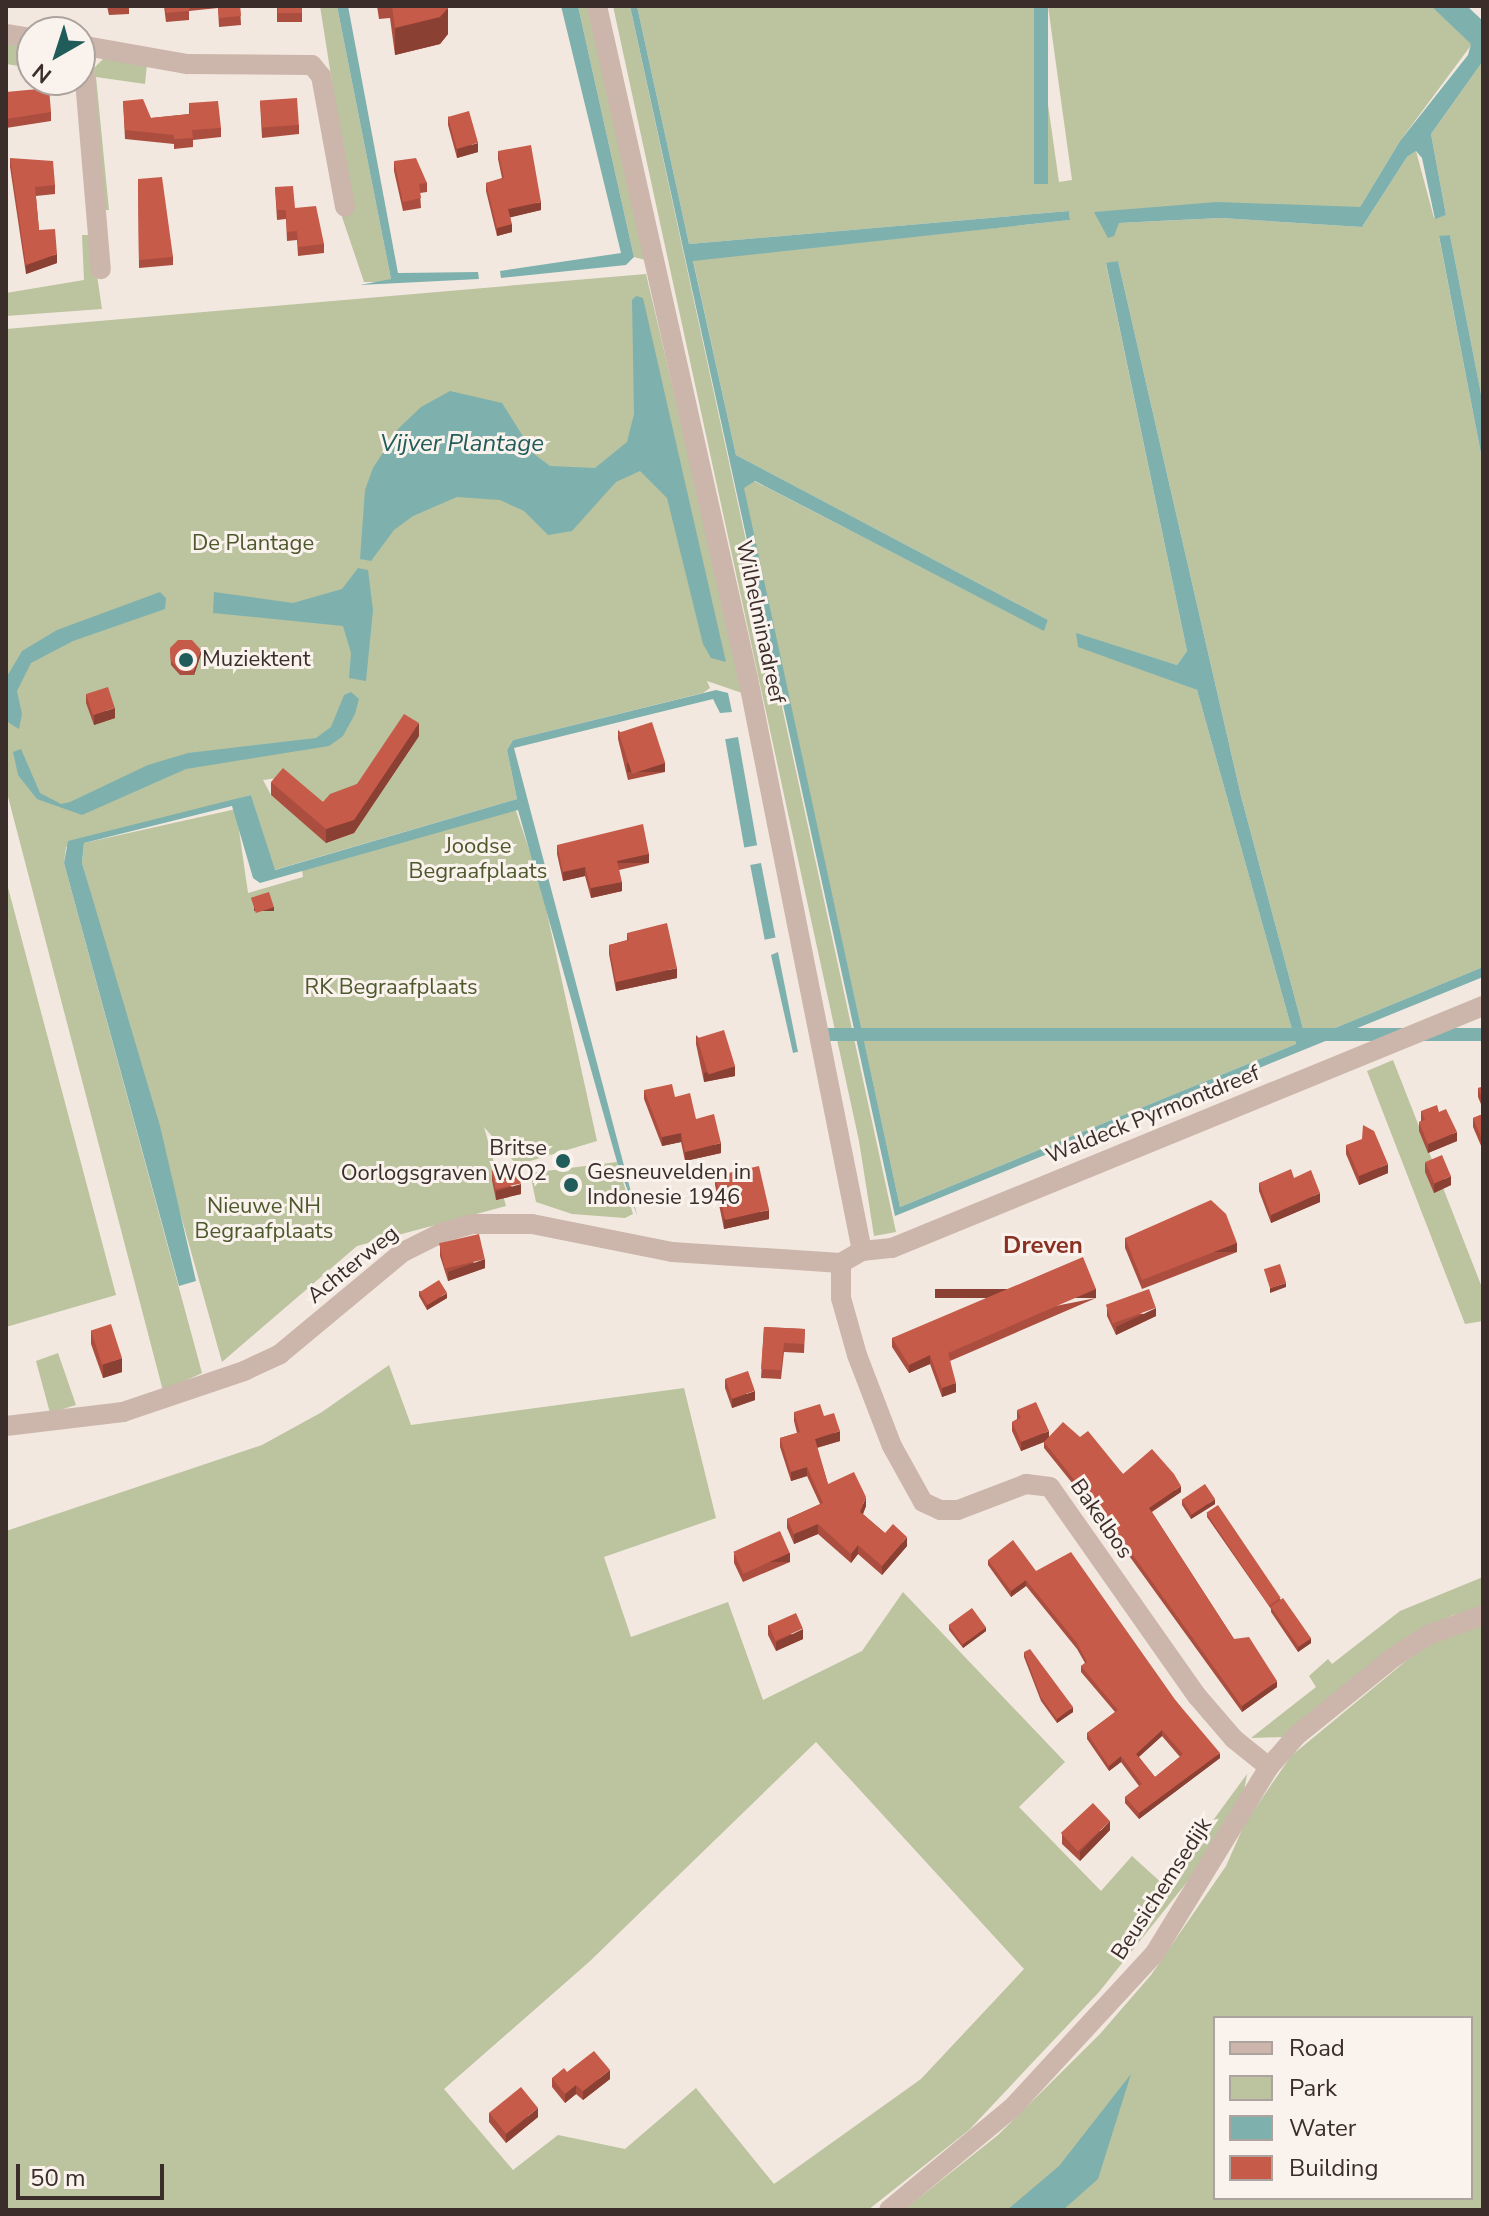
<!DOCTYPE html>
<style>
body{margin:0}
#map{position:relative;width:1489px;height:2216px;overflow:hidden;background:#f3e8df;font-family:"Nunito Sans",sans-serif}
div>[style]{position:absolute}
.green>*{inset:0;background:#bbc39f}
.water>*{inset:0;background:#7eb1ae;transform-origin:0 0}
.minor>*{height:20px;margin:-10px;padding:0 10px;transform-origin:10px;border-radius:10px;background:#ccb6ab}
.wall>*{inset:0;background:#ab4e40;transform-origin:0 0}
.shaded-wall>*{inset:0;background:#8b4034;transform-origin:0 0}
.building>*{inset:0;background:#c75b4a;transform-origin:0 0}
.dots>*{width:22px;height:22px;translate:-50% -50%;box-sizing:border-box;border:4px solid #faf2ec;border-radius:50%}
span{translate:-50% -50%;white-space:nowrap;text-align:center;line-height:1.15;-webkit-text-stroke:6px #faf2ec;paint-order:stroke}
.park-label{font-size:22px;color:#4d582d}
.street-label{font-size:22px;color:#3a2d2a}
.poi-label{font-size:22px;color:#3a2d2a}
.left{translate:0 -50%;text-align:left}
.right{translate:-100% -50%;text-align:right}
.water-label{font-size:24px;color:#1f5c5a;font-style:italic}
.neighbourhood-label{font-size:24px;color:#8a3022;font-weight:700}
.frame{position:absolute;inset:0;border:8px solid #3a2d2a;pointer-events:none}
.legend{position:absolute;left:1213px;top:2016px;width:260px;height:184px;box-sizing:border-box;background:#faf2ec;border:2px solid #ada39e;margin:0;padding:10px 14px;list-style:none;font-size:24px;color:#3a2d2a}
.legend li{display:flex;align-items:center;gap:16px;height:40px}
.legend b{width:40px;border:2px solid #ada39e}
.north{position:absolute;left:16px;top:16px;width:80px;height:80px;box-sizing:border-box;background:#faf2ec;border:2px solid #ada39e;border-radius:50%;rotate:219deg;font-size:22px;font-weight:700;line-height:32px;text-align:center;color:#3a2d2a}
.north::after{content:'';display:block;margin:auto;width:28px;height:36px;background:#1f5c5a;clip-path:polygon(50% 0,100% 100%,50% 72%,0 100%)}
.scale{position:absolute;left:16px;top:2164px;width:148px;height:36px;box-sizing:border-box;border:4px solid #3a2d2a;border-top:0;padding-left:10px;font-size:24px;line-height:28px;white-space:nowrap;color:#3a2d2a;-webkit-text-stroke:6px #faf2ec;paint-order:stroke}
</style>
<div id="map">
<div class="green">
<div style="clip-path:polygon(320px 6px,337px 6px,391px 279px,384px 282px,364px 282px,340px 211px,349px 190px)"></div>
<div style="clip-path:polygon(578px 6px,591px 6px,653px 262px,634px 257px)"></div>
<div style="clip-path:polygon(613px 6px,630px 6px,896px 1232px,874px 1236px,859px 1141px)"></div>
<div style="clip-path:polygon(637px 6px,1034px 6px,1059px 182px,1072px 180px,1048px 6px,1431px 6px,1472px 44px,1400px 141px,1360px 207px,1095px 212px,1118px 223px,1221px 218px,1362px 227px,1407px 157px,1416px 151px,1434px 218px,1446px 215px,1431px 134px,1483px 61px,1483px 404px,1450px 235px,1439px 237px,1483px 464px,1483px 967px,1306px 1040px,1241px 796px,1118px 261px,1106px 264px,1187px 651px,1177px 665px,1077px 634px,1078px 646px,1197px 690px,1296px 1044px,900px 1207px,743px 488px,754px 481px,1044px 630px,1048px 620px,736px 455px,693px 260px,1070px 220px,1069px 211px,689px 244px)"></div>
<div style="clip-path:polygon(6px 40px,32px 44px,32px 68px,6px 64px)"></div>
<div style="clip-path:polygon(106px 56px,147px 64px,145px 84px,96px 77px,109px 210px,99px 210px,94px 68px)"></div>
<div style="clip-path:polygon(82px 235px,91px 235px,102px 309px,6px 316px,6px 293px,84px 280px)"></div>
<div style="clip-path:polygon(evenodd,646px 274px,745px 694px,707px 681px,710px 688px,703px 693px,513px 740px,507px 750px,517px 799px,274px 870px,251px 795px,66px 847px,64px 863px,202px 1373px,163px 1391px,6px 789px,6px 329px,646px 274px,418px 736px,354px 833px,327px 843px,271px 795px,263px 780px,278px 778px,330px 807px,352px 806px,418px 736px)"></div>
<div style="clip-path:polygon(515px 808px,540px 881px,597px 1141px,517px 1165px,484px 1127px,506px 1206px,357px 1246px,222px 1362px,82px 863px,84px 843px,236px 809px,248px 893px,303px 877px,302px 870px)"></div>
<div style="clip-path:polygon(6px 880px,116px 1295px,6px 1327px)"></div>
<div style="clip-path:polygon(1393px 1060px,1483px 1290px,1483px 1321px,1465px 1324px,1367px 1071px)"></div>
<div style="clip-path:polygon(617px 1162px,633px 1214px,625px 1218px,572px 1214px,536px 1202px,530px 1173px)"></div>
<div style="clip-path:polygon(58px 1353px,76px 1405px,50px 1413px,36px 1361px)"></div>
<div style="clip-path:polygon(evenodd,389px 1365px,411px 1425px,684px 1388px,716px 1518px,604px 1557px,631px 1637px,728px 1602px,763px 1700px,862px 1651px,903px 1592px,1065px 1762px,1019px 1807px,1101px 1891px,1132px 1856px,1165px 1886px,1247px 1774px,1244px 1791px,1195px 1872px,1099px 1992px,969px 2130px,868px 2210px,6px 2210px,6px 1531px,262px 1445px,322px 1412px,389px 1365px,816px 1742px,1024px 1969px,921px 2079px,774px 2184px,696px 2088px,625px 2149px,558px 2135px,513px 2170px,444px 2089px,589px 1962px,816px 1742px)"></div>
<div style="clip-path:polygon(1483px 1577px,1483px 1608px,1453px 1615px,1407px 1637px,1283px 1737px,1251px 1738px,1316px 1687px,1309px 1676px,1328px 1659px,1332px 1664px,1400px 1611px)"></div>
<div style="clip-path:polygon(evenodd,1483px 1623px,1483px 2210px,904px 2210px,998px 2135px,1100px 2034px,1151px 1975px,1226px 1866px,1245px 1823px,1291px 1756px,1406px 1661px,1437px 1640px,1483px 1623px,1215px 2018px,1471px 2018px,1471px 2198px,1215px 2198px,1215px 2018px)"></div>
</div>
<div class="water">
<div style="clip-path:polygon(337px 6px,348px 6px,398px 273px,478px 272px,479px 279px,360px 285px,391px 279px)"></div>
<div style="clip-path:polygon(561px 6px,578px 6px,634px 257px,626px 265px,501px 278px,500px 271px,621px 253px)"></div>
<div style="clip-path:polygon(630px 6px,637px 6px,689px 244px,1069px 211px,1070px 220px,693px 261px,736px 455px,1048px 620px,1044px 631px,755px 481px,744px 488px,900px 1207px,1296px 1044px,1197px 690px,1078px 647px,1076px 633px,1177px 665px,1187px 651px,1106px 263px,1118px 261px,1241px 796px,1306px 1040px,1483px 967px,1483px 977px,895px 1216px)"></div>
<div style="left:1034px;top:6px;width:14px;height:178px"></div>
<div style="clip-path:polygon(1431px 6px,1467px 6px,1483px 21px,1483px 61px,1431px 134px,1446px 215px,1435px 219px,1422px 158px,1416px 151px,1407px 157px,1362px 227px,1221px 218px,1158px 221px,1119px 223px,1114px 236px,1108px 238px,1094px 212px,1217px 202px,1360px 207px,1400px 141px,1468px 55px,1471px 44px)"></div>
<div style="clip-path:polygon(1450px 235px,1483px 404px,1483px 464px,1439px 236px)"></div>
<div style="clip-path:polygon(636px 296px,643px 298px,726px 662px,711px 658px,703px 644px,667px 498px,640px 471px,616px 482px,572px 531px,548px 535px,524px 511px,500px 500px,457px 497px,413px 516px,394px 530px,371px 561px,360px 559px,365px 490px,373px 468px,398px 429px,421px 407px,450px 391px,502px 403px,534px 454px,550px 466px,595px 468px,627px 442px,634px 414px,632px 300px)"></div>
<div style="clip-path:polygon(358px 568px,368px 570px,373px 610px,366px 681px,349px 678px,351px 653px,343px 626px,213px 613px,214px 592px,293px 603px,342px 589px)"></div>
<div style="clip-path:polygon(160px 592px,166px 598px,165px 609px,73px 641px,31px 663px,17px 691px,22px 714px,19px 729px,6px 721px,6px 678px,22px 651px,57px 630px)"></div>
<div style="clip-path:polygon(716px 690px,728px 693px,732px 712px,720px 713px,713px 699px,514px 748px,637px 1215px,617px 1162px,518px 810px,260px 883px,253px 878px,232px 806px,84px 843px,82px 863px,160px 1126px,196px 1281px,179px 1286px,64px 863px,68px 841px,251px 795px,275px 870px,517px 799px,507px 750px,513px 740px)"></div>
<div style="clip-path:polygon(351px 692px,359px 699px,355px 714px,343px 736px,329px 746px,186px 769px,82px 815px,37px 799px,18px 775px,13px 752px,21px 749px,40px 793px,61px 804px,70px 802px,148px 765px,188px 753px,316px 738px,331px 727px,344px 695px)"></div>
<div style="left:738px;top:737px;width:110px;height:13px;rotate:80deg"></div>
<div style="left:761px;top:863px;width:76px;height:11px;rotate:79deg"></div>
<div style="clip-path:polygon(778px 952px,798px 1052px,797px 1052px,793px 1053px,771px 955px)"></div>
<div style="left:1483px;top:1028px;width:13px;height:669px;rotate:90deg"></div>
<div style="clip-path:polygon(1131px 2074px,1098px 2179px,1063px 2210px,1007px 2210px,1059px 2166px)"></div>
</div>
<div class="minor">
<div style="left:597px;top:6px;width:689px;rotate:77.34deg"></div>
<div style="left:748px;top:678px;width:584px;rotate:78.75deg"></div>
<div style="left:6px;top:34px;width:26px;rotate:9deg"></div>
<div style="left:80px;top:45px;width:109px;rotate:10.1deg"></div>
<div style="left:187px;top:64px;width:125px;rotate:0.5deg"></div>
<div style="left:312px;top:65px;width:14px;rotate:51deg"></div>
<div style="left:321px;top:76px;width:133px;rotate:79.6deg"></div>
<div style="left:82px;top:45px;width:225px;rotate:85.2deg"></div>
<div style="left:841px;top:1263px;width:35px;rotate:90deg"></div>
<div style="left:841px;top:1298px;width:59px;rotate:74.3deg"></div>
<div style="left:857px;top:1355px;width:97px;rotate:69deg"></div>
<div style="left:892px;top:1446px;width:64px;rotate:61deg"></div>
<div style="left:923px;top:1502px;width:19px;rotate:25deg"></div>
<div style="left:940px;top:1510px;width:18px"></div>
<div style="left:958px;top:1510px;width:73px;rotate:-20.9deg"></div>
<div style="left:1026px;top:1484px;width:24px;rotate:7deg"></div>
<div style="left:1050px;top:1487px;width:256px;rotate:54.9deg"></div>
<div style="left:1197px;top:1696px;width:57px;rotate:49.3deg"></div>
<div style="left:1234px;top:1739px;width:45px;rotate:38.7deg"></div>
<div style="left:6px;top:1426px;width:118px;rotate:-6.8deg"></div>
<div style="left:123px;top:1412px;width:128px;rotate:-18.7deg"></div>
<div style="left:244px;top:1371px;width:40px;rotate:-25deg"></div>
<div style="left:280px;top:1354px;width:160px;rotate:-39.7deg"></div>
<div style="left:403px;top:1252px;width:42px;rotate:-26.6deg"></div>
<div style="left:441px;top:1233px;width:33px;rotate:-16deg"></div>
<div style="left:473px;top:1224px;width:59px"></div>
<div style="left:532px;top:1224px;width:143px;rotate:11.3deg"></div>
<div style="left:672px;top:1252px;width:169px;rotate:3.7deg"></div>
<div style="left:841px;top:1263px;width:24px;rotate:-30deg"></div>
<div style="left:862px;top:1251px;width:30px;rotate:-6deg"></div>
<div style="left:892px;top:1248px;width:639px;rotate:-22.27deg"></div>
<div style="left:889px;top:2210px;width:160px;rotate:-39.7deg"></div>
<div style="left:1012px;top:2108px;width:211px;rotate:-47.3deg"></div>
<div style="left:1155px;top:1953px;width:218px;rotate:-58.5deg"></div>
<div style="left:1269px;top:1767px;width:41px;rotate:-48.9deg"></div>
<div style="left:1296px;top:1736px;width:126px;rotate:-38.9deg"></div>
<div style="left:1394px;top:1657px;width:40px;rotate:-32.9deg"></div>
<div style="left:1428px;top:1635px;width:59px;rotate:-20deg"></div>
</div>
<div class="wall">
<div style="clip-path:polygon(107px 6px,129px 6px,129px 14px,109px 15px)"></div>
<div style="clip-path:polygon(164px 6px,240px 6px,241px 25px,219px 27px,218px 8px,189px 11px,189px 20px,166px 22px)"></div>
<div style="left:277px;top:6px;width:25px;height:16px"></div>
<div style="clip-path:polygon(377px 6px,446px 6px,448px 34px,440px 44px,395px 55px,390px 18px,379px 19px)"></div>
<div style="clip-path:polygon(6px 92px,51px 112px,51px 121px,6px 128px)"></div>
<div style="clip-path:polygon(123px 101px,151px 118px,189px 114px,189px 103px,221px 128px,221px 137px,193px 140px,193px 147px,174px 149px,174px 144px,125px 139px)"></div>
<div style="clip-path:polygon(260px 101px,299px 125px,299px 134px,262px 138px)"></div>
<div style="clip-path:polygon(448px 116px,478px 152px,457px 158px,448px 125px)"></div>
<div style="clip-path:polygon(498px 151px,541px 210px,510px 217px,512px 232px,497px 236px,486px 191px,486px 183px,502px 178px,498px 159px)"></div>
<div style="clip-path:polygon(10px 158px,55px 185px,55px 194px,36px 196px,39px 230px,57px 263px,26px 274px,10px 167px)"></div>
<div style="clip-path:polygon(394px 161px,427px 183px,427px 192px,420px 193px,421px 208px,403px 211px,394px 171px)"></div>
<div style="clip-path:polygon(138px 179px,173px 257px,173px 265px,139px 268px)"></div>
<div style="clip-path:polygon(275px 187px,295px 208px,324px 244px,324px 253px,298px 256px,297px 240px,287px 241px,286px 219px,277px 220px)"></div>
<div style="clip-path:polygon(170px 648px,201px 654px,194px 675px,180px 675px,171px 665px)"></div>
<div style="clip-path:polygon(86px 694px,115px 718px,94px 725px,86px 703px)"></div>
<div style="clip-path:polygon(618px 730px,665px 772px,628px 780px,618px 739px)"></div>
<div style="clip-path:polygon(419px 736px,354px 833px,326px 843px,271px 795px,271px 782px,323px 802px,357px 784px)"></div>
<div style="clip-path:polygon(557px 845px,649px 863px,619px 870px,622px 891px,591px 898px,585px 876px,563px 881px,557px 854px)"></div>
<div style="clip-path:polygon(627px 933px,677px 978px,616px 991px,609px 954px,609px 945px,627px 940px)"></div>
<div style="clip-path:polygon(696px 1035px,735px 1076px,704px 1082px,696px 1044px)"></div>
<div style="clip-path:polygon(1483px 1087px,1483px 1109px,1478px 1097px,1478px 1088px)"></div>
<div style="clip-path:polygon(644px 1090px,675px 1097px,696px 1119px,721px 1153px,685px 1161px,681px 1142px,662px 1146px,644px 1099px)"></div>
<div style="clip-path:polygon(1421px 1111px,1439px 1112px,1457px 1141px,1428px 1153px,1419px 1131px,1419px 1122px,1421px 1121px)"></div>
<div style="clip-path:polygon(1483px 1114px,1483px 1147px,1482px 1148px,1473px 1127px,1473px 1118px)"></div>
<div style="clip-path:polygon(1346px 1145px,1388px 1173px,1359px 1185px,1346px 1154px)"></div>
<div style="clip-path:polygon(1425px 1162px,1451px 1185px,1434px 1193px,1425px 1172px)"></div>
<div style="clip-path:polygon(492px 1171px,521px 1194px,496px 1200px,492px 1180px)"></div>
<div style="clip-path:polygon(715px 1176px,769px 1219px,724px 1229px,715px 1185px)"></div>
<div style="clip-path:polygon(1294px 1178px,1320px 1202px,1271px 1223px,1259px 1191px,1259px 1183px)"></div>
<div style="clip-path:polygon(1125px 1238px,1237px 1252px,1142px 1289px,1125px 1248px)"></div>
<div style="clip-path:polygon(440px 1246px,485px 1268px,448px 1281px,440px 1256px)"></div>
<div style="clip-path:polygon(419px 1291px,447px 1298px,427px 1310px,419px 1296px)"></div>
<div style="clip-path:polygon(1096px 1298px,950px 1361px,956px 1392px,942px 1397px,930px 1364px,909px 1373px,892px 1347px,892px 1338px)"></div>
<div style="clip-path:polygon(1107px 1308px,1156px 1316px,1116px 1335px,1107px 1316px)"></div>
<div style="clip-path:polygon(764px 1327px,805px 1329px,804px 1353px,784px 1352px,781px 1379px,761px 1378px)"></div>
<div style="clip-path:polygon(91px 1330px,122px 1372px,103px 1378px,91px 1344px)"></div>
<div style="clip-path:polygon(725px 1379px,755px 1400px,732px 1408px,725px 1388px)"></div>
<div style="clip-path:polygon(1017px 1410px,1049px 1437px,1080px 1437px,1123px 1474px,1181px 1492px,1152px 1512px,1234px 1639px,1277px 1687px,1242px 1712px,1114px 1535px,1044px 1448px,1044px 1442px,1021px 1451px,1012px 1431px,1012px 1422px,1017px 1419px)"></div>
<div style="clip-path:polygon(794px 1412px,824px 1416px,840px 1441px,817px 1448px,828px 1484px,866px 1506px,863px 1514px,885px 1533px,907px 1546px,882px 1575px,858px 1554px,851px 1563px,818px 1534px,794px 1544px,787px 1528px,787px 1519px,820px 1504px,807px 1476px,791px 1481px,780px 1447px,780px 1438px,797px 1433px,794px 1421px)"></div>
<div style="clip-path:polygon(1182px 1500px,1215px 1504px,1191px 1519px,1182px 1505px)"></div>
<div style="clip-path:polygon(1207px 1513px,1281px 1600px,1311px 1643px,1298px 1652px,1271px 1612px,1271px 1609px,1207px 1517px)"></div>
<div style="clip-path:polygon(734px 1554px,790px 1562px,743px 1582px,734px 1563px)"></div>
<div style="clip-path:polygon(evenodd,988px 1560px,1036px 1571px,1176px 1701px,1220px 1758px,1139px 1819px,1125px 1803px,1125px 1797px,1139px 1786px,1121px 1762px,1109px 1771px,1087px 1739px,1087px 1733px,1115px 1712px,1081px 1672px,1081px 1666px,1085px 1663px,1077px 1649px,1026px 1586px,1011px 1597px,988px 1565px,988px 1560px,1162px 1736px,1180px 1757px,1155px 1777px,1139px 1757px,1162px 1736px)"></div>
<div style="clip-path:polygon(768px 1625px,803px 1639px,776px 1651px,768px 1635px)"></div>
<div style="clip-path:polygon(949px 1626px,986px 1631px,963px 1648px,949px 1630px)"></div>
<div style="clip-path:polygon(1024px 1652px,1073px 1712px,1057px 1723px,1041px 1701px,1024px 1657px)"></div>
<div style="clip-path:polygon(1110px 1830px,1080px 1861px,1062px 1844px,1062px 1834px)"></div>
<div style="clip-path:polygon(552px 2078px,610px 2079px,583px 2100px,576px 2094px,565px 2103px,552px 2087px)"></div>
<div style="clip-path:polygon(489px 2113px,538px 2117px,506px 2143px,489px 2122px)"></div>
</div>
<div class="shaded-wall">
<div style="clip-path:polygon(448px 8px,448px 34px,440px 44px,395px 55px,395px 28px)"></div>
<div style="clip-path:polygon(478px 143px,478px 152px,457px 158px,457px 149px)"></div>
<div style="clip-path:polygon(541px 202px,541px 210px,508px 218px,508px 209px)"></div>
<div style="clip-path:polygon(512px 224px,512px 232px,497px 236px,497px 228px)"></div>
<div style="clip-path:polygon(57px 254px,57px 263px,26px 274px,26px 265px)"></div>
<div style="clip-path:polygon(201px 650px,201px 654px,194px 675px,194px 671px)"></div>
<div style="clip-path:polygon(115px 708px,115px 718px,94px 725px,94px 715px)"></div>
<div style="clip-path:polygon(419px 723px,419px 736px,354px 833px,326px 843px,326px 829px)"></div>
<div style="left:665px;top:763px;width:9px;height:38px;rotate:90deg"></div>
<div style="left:649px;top:854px;width:9px;height:33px;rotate:90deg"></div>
<div style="clip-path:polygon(585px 867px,585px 876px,563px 881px,563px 872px)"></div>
<div style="clip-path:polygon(622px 882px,622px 891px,591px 898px,591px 888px)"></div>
<div style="left:274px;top:907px;width:4px;height:20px;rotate:90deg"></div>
<div style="clip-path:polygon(677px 968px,677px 978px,616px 991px,616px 982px)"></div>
<div style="clip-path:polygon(735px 1066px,735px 1076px,704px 1082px,704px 1073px)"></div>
<div style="clip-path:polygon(1457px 1132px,1457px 1141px,1428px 1153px,1428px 1144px)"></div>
<div style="clip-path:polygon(681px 1133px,681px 1142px,662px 1146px,662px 1137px)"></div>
<div style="clip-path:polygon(721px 1143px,721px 1153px,685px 1161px,685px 1152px)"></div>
<div style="clip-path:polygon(1388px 1164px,1388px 1173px,1359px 1185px,1359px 1176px)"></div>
<div style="clip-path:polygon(1451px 1176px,1451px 1185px,1434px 1193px,1434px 1184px)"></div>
<div style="clip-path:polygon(521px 1184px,521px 1194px,496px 1200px,496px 1191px)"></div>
<div style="clip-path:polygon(1320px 1193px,1320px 1202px,1271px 1223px,1271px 1215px)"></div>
<div style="clip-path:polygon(769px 1210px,769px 1219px,724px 1229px,724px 1219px)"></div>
<div style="left:1237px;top:1243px;width:9px;height:102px;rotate:90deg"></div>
<div style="clip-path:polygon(485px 1259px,485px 1268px,448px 1281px,448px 1272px)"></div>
<div style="clip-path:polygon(1286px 1283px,1286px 1287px,1270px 1293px,1270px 1288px)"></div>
<div style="left:1096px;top:1289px;width:9px;height:161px;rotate:90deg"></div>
<div style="clip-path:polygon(447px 1293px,447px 1298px,427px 1310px,427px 1305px)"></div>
<div style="clip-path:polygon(1156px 1308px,1156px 1316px,1116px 1335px,1116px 1327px)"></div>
<div style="clip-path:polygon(930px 1355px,930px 1364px,909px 1373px,909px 1365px)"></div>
<div style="clip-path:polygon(122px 1358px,122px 1372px,103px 1378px,103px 1364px)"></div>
<div style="clip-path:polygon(956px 1383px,956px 1392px,942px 1397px,942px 1388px)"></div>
<div style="clip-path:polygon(755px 1391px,755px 1400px,732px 1408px,732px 1399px)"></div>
<div style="clip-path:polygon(840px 1431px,840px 1441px,815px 1448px,815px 1439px)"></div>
<div style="clip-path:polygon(1049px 1431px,1049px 1440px,1021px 1451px,1021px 1442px)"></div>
<div style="clip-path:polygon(807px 1467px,807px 1476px,791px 1481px,791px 1472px)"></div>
<div style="clip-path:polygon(1181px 1486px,1181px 1492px,1149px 1513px,1149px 1508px)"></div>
<div style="clip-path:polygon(866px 1497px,866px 1506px,860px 1521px,860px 1512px)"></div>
<div style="clip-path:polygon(1215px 1499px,1215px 1504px,1191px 1519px,1191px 1515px)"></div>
<div style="clip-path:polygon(818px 1524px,818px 1534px,794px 1544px,794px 1534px)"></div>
<div style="clip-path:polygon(907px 1537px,907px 1546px,882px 1575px,882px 1566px)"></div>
<div style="clip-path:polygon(858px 1545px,858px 1554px,851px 1563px,851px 1554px)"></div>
<div style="left:790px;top:1553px;width:9px;height:51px;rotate:90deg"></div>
<div style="clip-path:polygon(1026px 1580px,1026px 1586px,1011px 1597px,1011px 1591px)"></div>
<div style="clip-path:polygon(986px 1627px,986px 1631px,963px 1648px,963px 1644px)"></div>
<div style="clip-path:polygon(803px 1629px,803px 1639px,776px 1651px,776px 1642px)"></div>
<div style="clip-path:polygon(1311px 1638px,1311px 1643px,1298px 1652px,1298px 1647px)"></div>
<div style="clip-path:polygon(1277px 1681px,1277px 1687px,1242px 1712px,1242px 1706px)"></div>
<div style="clip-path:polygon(1073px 1707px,1073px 1712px,1057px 1723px,1057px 1719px)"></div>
<div style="clip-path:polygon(1162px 1730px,1162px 1736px,1136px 1759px,1136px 1754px)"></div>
<div style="clip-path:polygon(1220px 1753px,1220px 1758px,1139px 1819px,1139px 1813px)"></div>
<div style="clip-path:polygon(1121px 1756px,1121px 1762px,1109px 1771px,1109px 1766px)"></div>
<div style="clip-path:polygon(1110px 1821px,1110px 1830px,1080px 1861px,1080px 1852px)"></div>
<div style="clip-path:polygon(610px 2070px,610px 2079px,583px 2100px,583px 2091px)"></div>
<div style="clip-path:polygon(576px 2085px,576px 2094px,565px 2103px,565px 2094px)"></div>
<div style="clip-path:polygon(538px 2108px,538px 2117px,506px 2143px,506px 2134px)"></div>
</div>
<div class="building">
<div style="clip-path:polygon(165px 6px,189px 6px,189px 11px,166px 13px)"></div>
<div style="clip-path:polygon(218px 6px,240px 6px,241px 16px,219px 18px)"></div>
<div style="left:278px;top:6px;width:24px;height:7px"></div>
<div style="clip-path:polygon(392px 6px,446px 6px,448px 8px,440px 17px,395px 28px)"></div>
<div style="clip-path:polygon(49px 88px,51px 112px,6px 119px,6px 92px)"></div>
<div style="left:297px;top:98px;width:27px;height:37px;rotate:86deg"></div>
<div style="clip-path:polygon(143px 99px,151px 118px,190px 114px,189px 103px,218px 101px,221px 128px,192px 130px,193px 138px,174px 139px,174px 135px,125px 130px,123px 101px)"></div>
<div style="left:469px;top:111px;width:33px;height:22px;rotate:74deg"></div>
<div style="clip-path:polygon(531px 145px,541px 202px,508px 209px,512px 224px,497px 228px,486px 183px,504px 178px,498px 151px)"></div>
<div style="clip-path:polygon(10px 158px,53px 161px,55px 185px,35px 187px,39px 230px,55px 229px,57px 254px,26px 265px)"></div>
<div style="clip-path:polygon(416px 158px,427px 183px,419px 184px,421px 198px,403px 202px,394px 161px)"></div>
<div style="clip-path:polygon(162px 177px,173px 257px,139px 260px,138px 179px)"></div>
<div style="clip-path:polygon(293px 186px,295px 208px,316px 206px,324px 244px,298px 247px,297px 231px,287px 232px,286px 210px,277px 210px,275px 187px)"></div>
<div style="clip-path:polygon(178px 640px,192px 640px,201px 650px,194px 671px,180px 671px,171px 661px,170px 648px)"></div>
<div style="left:108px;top:687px;width:22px;height:23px;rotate:72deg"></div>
<div style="clip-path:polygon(404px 714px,419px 723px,354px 820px,326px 829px,271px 782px,283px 768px,323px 802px,330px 794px,357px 784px)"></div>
<div style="left:652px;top:722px;width:43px;height:35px;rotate:72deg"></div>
<div style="clip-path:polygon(643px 824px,649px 854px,617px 861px,622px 882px,591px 888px,585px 867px,563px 872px,557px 845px)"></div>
<div style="left:269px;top:892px;width:16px;height:19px;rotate:72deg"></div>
<div style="clip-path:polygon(667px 923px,677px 968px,616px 982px,609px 945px,629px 940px,627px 933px)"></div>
<div style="left:724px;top:1030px;width:38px;height:28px;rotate:73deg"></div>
<div style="clip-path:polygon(672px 1084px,675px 1097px,690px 1093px,696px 1119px,714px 1114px,721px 1143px,685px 1152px,681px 1133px,662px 1137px,644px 1090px)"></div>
<div style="clip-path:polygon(1483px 1087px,1483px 1100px,1478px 1088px)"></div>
<div style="clip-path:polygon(1437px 1105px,1439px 1112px,1446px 1109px,1457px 1132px,1428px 1144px,1419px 1122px,1425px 1120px,1421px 1111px)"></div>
<div style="clip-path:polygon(1483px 1114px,1483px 1139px,1482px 1139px,1473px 1118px)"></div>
<div style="clip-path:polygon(1363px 1125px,1374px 1131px,1388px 1164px,1359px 1176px,1346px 1145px,1362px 1139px)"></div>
<div style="left:1442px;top:1155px;width:23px;height:18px;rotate:67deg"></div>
<div style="left:517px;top:1165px;width:19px;height:26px;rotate:78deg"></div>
<div style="left:759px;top:1166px;width:45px;height:45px;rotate:77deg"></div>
<div style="clip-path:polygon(1291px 1169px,1294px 1178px,1311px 1170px,1320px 1193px,1271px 1215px,1259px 1183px)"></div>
<div style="clip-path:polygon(1211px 1200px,1226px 1214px,1237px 1243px,1142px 1280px,1125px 1238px)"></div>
<div style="left:479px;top:1234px;width:26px;height:41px;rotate:77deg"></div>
<div style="clip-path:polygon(1083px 1257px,1096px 1289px,948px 1353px,956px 1383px,942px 1388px,930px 1355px,909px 1365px,892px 1338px)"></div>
<div style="left:1280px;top:1264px;width:20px;height:17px;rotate:72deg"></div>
<div style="left:439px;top:1280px;width:15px;height:23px;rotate:58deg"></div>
<div style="left:1149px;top:1289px;width:20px;height:46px;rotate:70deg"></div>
<div style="left:111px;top:1324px;width:36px;height:21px;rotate:72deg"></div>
<div style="clip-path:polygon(764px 1327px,805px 1329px,804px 1344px,784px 1343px,781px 1370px,761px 1369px)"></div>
<div style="left:748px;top:1371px;width:21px;height:24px;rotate:71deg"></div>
<div style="clip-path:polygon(1036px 1402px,1049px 1431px,1021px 1442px,1012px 1422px,1021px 1418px,1017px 1410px)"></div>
<div style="clip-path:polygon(820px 1404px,824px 1416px,834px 1413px,840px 1431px,815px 1439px,828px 1484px,854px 1472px,866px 1497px,860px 1512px,885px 1533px,893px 1524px,907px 1537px,882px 1566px,858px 1545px,851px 1554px,818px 1524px,794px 1534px,787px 1519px,823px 1503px,807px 1467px,791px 1472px,780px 1438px,800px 1432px,794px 1412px)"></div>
<div style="clip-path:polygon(1063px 1422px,1080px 1437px,1088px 1431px,1123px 1474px,1152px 1449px,1174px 1474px,1181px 1486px,1149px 1508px,1234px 1639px,1249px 1637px,1277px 1681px,1242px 1706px,1114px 1529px,1044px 1442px)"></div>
<div style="left:1205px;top:1484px;width:18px;height:28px;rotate:56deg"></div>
<div style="left:1218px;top:1505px;width:112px;height:14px;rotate:56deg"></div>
<div style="left:780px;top:1531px;width:24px;height:51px;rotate:66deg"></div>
<div style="clip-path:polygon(evenodd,1013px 1540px,1036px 1571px,1071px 1552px,1176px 1701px,1220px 1753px,1139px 1813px,1125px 1797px,1142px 1784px,1121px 1756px,1109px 1766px,1087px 1733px,1118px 1710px,1081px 1666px,1087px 1662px,1077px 1643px,1026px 1580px,1011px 1591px,988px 1560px,1013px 1540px,1162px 1730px,1183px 1754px,1155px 1777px,1136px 1754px,1162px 1730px)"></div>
<div style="left:1283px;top:1598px;width:49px;height:15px;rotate:55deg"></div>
<div style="left:972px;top:1608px;width:24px;height:29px;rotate:54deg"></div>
<div style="left:796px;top:1613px;width:17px;height:30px;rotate:66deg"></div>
<div style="clip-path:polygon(1030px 1649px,1073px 1707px,1057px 1719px,1041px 1697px,1024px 1652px)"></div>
<div style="left:1093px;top:1803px;width:25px;height:44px;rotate:47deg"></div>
<div style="clip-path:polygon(594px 2051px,610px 2070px,583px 2091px,576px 2085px,565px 2094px,552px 2078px,564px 2068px,567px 2072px)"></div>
<div style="left:521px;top:2087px;width:27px;height:41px;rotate:51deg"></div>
</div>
<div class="dots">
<div style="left:186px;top:660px;background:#1f5c5a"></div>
<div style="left:563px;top:1161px;background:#1f5c5a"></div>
<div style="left:571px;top:1185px;background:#1f5c5a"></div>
</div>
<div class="park-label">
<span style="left:253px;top:544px">De Plantage</span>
<span style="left:478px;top:859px">Joodse<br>Begraafplaats</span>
<span style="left:391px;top:988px">RK Begraafplaats</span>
<span style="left:264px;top:1219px">Nieuwe NH<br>Begraafplaats</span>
</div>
<div class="street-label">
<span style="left:760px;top:622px;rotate:78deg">Wilhelminadreef</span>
<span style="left:1153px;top:1115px;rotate:-22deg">Waldeck Pyrmontdreef</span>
<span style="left:353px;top:1265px;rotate:-39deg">Achterweg</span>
<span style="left:1101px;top:1519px;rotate:55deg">Bakelbos</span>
<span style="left:1162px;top:1889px;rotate:-57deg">Beusichemsedijk</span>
</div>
<div class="poi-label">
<span class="left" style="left:202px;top:660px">Muziektent</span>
<span class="right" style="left:547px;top:1161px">Britse<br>Oorlogsgraven WO2</span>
<span class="left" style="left:587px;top:1185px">Gesneuvelden in<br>Indonesie 1946</span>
</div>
<div class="water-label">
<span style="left:462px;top:444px">Vijver Plantage</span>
</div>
<div class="neighbourhood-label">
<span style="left:1043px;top:1246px">Dreven</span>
</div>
<div class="frame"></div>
<ul class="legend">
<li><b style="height:10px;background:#ccb6ab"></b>Road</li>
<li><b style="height:22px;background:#bbc39f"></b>Park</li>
<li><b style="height:22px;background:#7eb1ae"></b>Water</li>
<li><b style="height:22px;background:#c75b4a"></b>Building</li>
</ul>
<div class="north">N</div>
<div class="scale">50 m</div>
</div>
